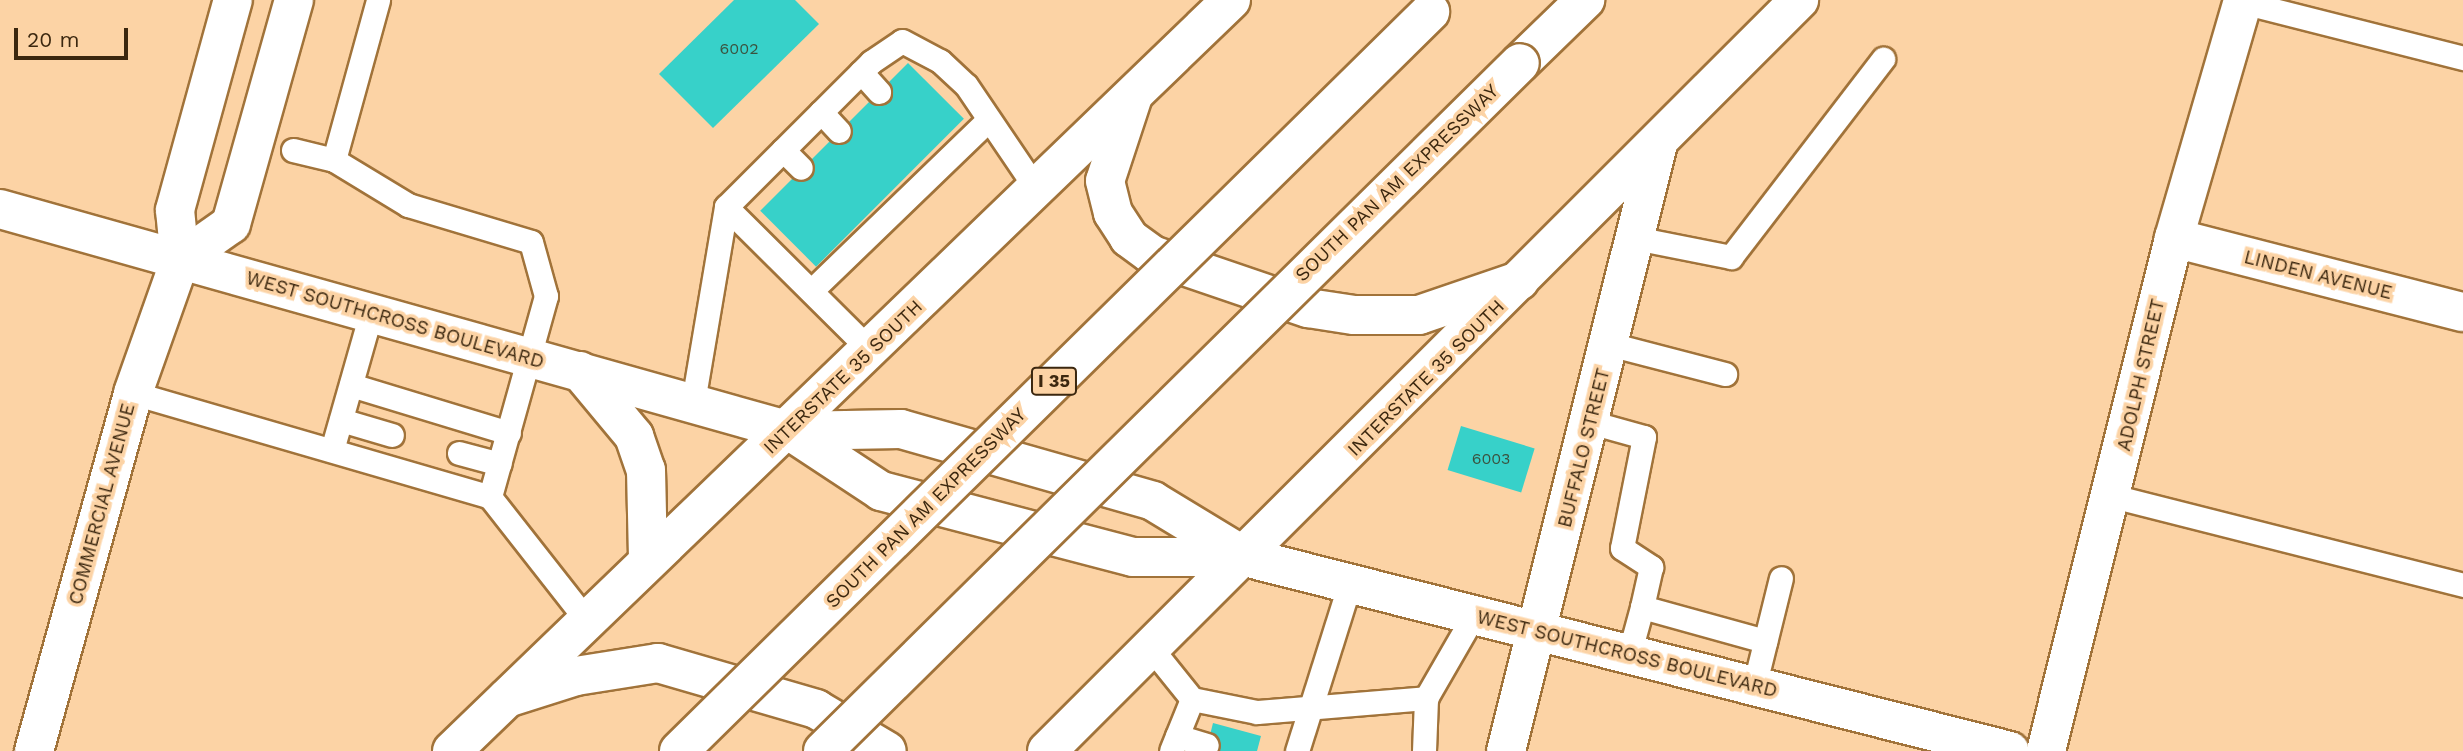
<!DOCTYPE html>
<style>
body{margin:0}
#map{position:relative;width:2463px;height:751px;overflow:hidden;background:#fcd3a5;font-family:"Work Sans",sans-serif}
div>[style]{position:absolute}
.building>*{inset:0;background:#37d1c9;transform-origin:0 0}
.roads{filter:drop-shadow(2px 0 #a1733a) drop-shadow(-2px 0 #a1733a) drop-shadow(0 2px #a1733a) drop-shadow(0 -2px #a1733a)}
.service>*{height:23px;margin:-11.5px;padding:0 11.5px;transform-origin:11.5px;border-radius:11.5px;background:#fff}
.minor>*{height:38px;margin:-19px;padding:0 19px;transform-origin:19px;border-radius:19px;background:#fff}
.tertiary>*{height:38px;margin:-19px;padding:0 19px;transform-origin:19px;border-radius:19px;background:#fff}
.secondary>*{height:38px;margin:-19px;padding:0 19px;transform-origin:19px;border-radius:19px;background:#fff}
.motorway>*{height:38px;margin:-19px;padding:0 19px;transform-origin:19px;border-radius:19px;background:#fff}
.bridges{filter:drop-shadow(2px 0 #a1733a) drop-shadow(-2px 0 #a1733a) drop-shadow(0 2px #a1733a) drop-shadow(0 -2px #a1733a)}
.motorway-bridge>*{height:38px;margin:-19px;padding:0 19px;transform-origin:19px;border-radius:19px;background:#fff}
span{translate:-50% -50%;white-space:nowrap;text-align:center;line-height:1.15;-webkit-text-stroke:7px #fcd3a5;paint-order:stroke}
.number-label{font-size:16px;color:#3a523e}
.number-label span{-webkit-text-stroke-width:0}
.shield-label span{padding:2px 5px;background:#fcd3a5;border:2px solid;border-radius:5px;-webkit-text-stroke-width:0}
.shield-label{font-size:18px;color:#3b270f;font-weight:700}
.street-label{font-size:19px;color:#3b270f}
.scale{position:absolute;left:14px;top:28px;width:114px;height:32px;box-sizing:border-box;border:4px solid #3b270f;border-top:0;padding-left:9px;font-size:21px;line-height:24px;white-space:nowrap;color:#3b270f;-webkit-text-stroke:5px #fcd3a5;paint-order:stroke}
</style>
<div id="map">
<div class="building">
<div style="clip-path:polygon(734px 0,795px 0,819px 24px,713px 128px,659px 74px)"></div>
<div style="left:908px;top:63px;width:79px;height:209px;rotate:45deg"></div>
<div style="left:1461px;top:426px;width:77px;height:46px;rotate:17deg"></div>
<div style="clip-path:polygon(1213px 723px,1261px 736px,1257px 751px,1206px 751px)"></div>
</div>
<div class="roads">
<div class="service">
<div style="left:2242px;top:2px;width:228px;rotate:14.2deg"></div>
<div style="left:861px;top:72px;width:27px;rotate:48deg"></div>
<div style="left:821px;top:112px;width:26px;rotate:47deg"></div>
<div style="left:293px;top:150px;width:42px;rotate:13.7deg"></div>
<div style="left:334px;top:160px;width:166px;rotate:-74.6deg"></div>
<div style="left:783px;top:150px;width:25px;rotate:45deg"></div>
<div style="left:334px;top:160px;width:87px;rotate:31.3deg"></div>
<div style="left:408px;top:205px;width:128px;rotate:16.7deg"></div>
<div style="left:531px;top:242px;width:56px;rotate:74.5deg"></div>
<div style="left:546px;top:296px;width:209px;rotate:105.6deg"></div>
<div style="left:490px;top:497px;width:154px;rotate:51.9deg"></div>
<div style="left:726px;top:207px;width:204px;rotate:44.8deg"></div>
<div style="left:1635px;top:238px;width:98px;rotate:11.2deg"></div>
<div style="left:1731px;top:257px;width:250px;rotate:-52.5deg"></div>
<div style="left:811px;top:291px;width:246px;rotate:-44deg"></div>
<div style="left:1609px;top:344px;width:120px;rotate:14.5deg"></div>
<div style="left:351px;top:385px;width:165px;rotate:16.9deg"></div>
<div style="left:133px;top:393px;width:372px;rotate:16.2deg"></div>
<div style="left:693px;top:402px;width:198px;rotate:-80.4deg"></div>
<div style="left:726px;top:207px;width:205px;rotate:-45deg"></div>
<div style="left:871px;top:62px;width:37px;rotate:-34deg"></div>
<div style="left:902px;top:41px;width:43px;rotate:27.8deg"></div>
<div style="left:940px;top:61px;width:35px;rotate:43deg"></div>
<div style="left:966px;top:85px;width:123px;rotate:55.9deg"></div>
<div style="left:341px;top:420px;width:53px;rotate:16.4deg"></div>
<div style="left:1590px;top:422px;width:56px;rotate:15.5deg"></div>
<div style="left:1644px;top:437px;width:113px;rotate:101.2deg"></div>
<div style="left:1622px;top:548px;width:35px;rotate:33deg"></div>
<div style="left:1651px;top:567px;width:41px;rotate:102.7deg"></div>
<div style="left:1642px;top:607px;width:128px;rotate:15.5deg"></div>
<div style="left:332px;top:450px;width:142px;rotate:-74.1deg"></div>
<div style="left:459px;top:453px;width:42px;rotate:15deg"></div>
<div style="left:2112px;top:496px;width:362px;rotate:14.2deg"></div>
<div style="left:1151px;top:648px;width:65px;rotate:51.2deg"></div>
<div style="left:1192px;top:699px;width:56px;rotate:112deg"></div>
<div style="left:1629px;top:655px;width:50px;rotate:-74.8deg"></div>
<div style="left:1754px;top:687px;width:112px;rotate:-76.1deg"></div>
<div style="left:1192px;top:699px;width:66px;rotate:11.3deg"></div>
<div style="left:1257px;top:712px;width:170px;rotate:-4.7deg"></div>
<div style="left:1426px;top:698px;width:96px;rotate:-60deg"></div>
<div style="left:1177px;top:736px;width:31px;rotate:17deg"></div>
<div style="left:1297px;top:751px;width:176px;rotate:-72.5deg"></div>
<div style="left:1424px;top:751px;width:53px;rotate:-87.8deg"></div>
</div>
<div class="minor">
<div style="left:2174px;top:238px;width:298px;rotate:14.4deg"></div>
<div style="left:1506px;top:751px;width:626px;rotate:-75.94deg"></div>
<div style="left:2046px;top:751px;width:529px;rotate:-75.99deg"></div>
<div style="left:2174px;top:238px;width:248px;rotate:-73.8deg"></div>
</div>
<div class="tertiary">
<div style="left:180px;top:260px;width:62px;rotate:-35.2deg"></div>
<div style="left:231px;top:224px;width:233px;rotate:-74.3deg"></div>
<div style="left:34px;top:751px;width:371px;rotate:-74.5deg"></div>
<div style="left:133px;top:393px;width:141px;rotate:-70.5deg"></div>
<div style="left:180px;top:260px;width:50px;rotate:-95.7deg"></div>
<div style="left:175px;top:210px;width:218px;rotate:-74.6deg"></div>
</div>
<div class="secondary">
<div style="left:1133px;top:96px;width:89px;rotate:108.2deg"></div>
<div style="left:1105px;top:181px;width:33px;rotate:76deg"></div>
<div style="left:1113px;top:213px;width:30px;rotate:57deg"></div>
<div style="left:1129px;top:238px;width:29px;rotate:36deg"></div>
<div style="left:1152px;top:255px;width:165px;rotate:18.8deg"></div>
<div style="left:1308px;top:308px;width:47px;rotate:8.7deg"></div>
<div style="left:1354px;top:315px;width:65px"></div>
<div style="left:1419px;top:315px;width:106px;rotate:-18.8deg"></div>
<div style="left:0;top:209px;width:821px;rotate:15.7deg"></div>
<div style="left:790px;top:431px;width:111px;rotate:-1deg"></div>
<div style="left:901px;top:429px;width:262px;rotate:15.9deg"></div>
<div style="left:1153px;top:501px;width:108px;rotate:31.3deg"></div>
<div style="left:580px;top:371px;width:85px;rotate:50.3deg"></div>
<div style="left:634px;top:436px;width:36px;rotate:71deg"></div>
<div style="left:646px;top:470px;width:91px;rotate:88.7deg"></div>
<div style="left:790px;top:431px;width:109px;rotate:33.4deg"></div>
<div style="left:881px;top:491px;width:260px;rotate:14.7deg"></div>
<div style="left:1133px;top:557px;width:112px"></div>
<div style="left:1245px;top:557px;width:789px;rotate:14.23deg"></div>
<div style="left:507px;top:698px;width:72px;rotate:-17.7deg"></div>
<div style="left:576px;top:676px;width:83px;rotate:-9deg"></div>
<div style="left:658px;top:663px;width:165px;rotate:16.2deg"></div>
<div style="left:816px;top:709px;width:82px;rotate:30.6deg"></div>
<div style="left:452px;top:751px;width:1082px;rotate:-43.95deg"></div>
<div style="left:1047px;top:751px;width:1063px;rotate:-44.96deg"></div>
</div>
<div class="motorway">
<div style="left:1520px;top:63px;width:91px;rotate:-44.1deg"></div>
</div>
</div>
<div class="bridges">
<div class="motorway-bridge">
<div style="left:679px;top:751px;width:1054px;rotate:-44.54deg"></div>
<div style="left:823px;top:751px;width:979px;rotate:-44.63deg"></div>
</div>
</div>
<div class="number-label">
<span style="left:739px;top:49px">6002</span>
<span style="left:1491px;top:459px">6003</span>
</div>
<div class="shield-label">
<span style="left:1054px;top:381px">I 35</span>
</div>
<div class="street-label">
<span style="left:1397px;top:183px;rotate:-44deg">SOUTH PAN AM EXPRESSWAY</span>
<span style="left:2318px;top:275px;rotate:14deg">LINDEN AVENUE</span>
<span style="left:395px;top:320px;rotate:16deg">WEST SOUTHCROSS BOULEVARD</span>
<span style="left:2141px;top:375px;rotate:-77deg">ADOLPH STREET</span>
<span style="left:843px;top:377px;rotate:-44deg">INTERSTATE 35 SOUTH</span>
<span style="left:1426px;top:378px;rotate:-45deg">INTERSTATE 35 SOUTH</span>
<span style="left:1584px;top:448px;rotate:-76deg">BUFFALO STREET</span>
<span style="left:102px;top:504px;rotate:-75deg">COMMERCIAL AVENUE</span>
<span style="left:926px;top:508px;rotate:-45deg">SOUTH PAN AM EXPRESSWAY</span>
<span style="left:1627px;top:654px;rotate:14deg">WEST SOUTHCROSS BOULEVARD</span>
</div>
<div class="scale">20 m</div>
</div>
